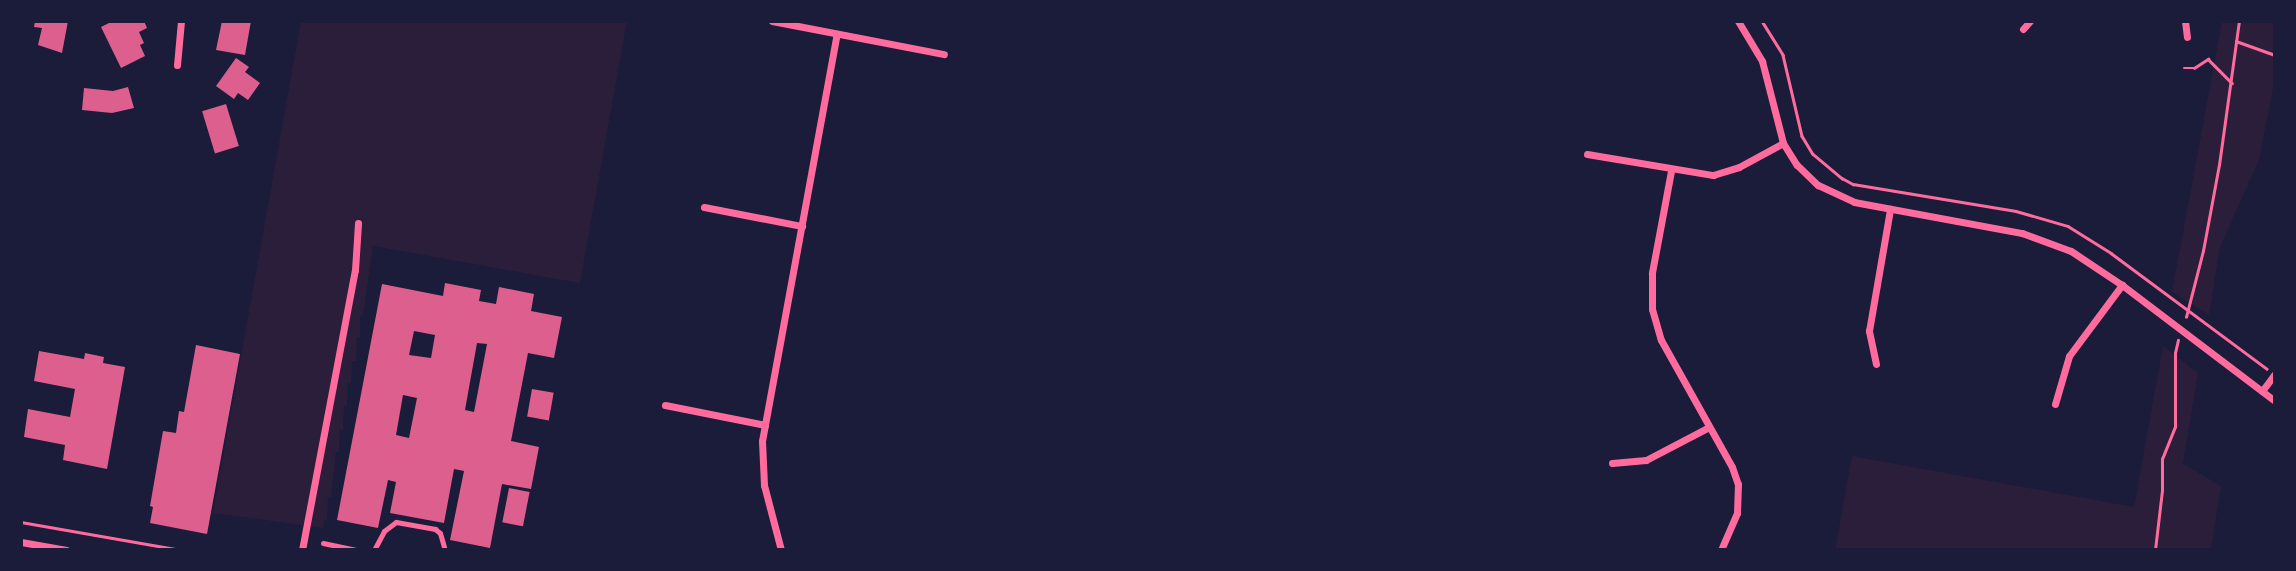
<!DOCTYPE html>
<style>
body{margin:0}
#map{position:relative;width:2296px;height:571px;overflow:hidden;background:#1b1b3a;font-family:Manrope,sans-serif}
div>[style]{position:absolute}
.green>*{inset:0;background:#2a1e3b}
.building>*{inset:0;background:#dd5f8e;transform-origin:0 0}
.path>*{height:2.5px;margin:-1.25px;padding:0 1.25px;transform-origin:1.25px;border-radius:1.25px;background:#ff6b9d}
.service>*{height:5px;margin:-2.5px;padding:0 2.5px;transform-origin:2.5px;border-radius:2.5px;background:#ff6b9d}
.minor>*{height:7px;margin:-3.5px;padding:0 3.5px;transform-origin:3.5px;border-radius:3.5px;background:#ff6b9d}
span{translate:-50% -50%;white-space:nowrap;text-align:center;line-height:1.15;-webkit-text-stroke:5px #1b1b3a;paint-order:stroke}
.frame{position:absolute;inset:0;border:23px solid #1b1b3a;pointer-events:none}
</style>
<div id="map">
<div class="green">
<div style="clip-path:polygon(301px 21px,627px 21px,580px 283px,373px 246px,363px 315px,360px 316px,360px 337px,357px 337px,356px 361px,352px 361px,351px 383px,348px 383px,347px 406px,344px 406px,343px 430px,340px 430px,339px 452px,336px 452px,331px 497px,328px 497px,327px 520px,324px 520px,323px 528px,213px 513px)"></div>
<div style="clip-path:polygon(2222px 21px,2275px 21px,2275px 78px,2259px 160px,2220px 247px,2209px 315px,2172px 292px)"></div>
<div style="clip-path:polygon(2163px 346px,2198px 373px,2183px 464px,2221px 486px,2211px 550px,1835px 550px,1852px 456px,2134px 507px)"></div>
</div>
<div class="building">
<div style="clip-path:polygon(35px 21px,68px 21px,62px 53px,38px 45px,42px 28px,34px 27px)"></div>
<div style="clip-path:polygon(113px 21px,144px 21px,147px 28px,139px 32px,144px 43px,140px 45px,145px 56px,121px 68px,101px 27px)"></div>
<div style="clip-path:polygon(222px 21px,251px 21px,245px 55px,216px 50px)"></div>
<div style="clip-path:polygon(236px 58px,249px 67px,245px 72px,260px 83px,248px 100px,238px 93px,234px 99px,216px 86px)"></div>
<div style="clip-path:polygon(128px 87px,134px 108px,112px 113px,82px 110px,84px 88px,113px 91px)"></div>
<div style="left:226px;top:104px;width:44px;height:25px;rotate:73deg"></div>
<div style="clip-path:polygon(evenodd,445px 283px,481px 290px,479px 301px,496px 304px,499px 287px,534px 294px,531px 311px,562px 317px,554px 358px,528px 353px,511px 441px,539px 447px,531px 489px,502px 484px,490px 548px,450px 540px,464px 471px,454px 469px,444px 523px,390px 513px,396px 482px,388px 480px,378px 528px,337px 520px,382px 284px,443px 296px,445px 283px,414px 331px,435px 335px,431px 358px,409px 355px,414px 331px,445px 283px,477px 343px,487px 344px,474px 412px,465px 410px,477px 343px,445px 283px,403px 395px,417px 398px,409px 438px,396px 435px,403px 395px)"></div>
<div style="clip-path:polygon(196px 345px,240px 354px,207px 534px,150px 523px,153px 507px,150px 506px,163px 431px,176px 433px,179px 411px,184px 412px)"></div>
<div style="clip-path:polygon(39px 351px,84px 359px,85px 353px,104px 357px,103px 363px,125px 367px,107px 469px,63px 460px,65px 445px,24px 437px,28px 409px,70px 417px,75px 389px,34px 381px)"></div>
<div style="left:532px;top:389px;width:22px;height:28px;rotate:10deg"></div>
<div style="left:509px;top:488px;width:21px;height:35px;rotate:11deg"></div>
</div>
<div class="path">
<div style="left:1762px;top:21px;width:40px;rotate:58deg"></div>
<div style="left:1783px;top:55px;width:83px;rotate:76.8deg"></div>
<div style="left:1802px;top:136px;width:21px;rotate:59deg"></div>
<div style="left:1813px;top:154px;width:38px;rotate:40deg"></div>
<div style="left:1842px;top:178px;width:13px;rotate:29deg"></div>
<div style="left:1853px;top:184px;width:165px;rotate:9.4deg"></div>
<div style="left:2016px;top:211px;width:54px;rotate:16.1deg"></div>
<div style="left:2068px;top:226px;width:51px;rotate:32.1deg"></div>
<div style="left:2111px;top:253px;width:194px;rotate:36.6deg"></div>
<div style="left:2236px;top:41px;width:41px;rotate:19.7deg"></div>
<div style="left:2184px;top:68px;width:10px"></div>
<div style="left:2194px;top:68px;width:17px;rotate:-33deg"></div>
<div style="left:2208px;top:59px;width:34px;rotate:45deg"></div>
<div style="left:2186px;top:317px;width:68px;rotate:-75.6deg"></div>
<div style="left:2203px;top:251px;width:87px;rotate:-79.5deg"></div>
<div style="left:2219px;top:165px;width:145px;rotate:-82.1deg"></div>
<div style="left:21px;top:522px;width:162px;rotate:9.9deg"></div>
<div style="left:2155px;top:550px;width:60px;rotate:-83.3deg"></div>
<div style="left:2162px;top:490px;width:31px;rotate:-90deg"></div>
<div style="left:2162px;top:459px;width:35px;rotate:-68deg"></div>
<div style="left:2175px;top:427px;width:74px;rotate:-90deg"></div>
<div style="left:2175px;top:353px;width:13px;rotate:-77deg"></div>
</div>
<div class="service">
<div style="left:323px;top:543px;width:35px;rotate:12deg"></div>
<div style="left:374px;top:550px;width:21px;rotate:-62deg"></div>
<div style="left:384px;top:531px;width:15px;rotate:-37deg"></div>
<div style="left:396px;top:522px;width:40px;rotate:10deg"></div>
<div style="left:435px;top:529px;width:6px;rotate:39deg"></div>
<div style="left:440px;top:533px;width:18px;rotate:74deg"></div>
</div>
<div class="minor">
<div style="left:772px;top:21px;width:175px;rotate:10.9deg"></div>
<div style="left:1738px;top:21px;width:47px;rotate:59deg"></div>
<div style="left:1762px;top:61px;width:85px;rotate:75.6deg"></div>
<div style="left:1783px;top:143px;width:26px;rotate:58deg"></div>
<div style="left:1797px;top:165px;width:29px;rotate:44deg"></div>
<div style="left:1818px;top:185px;width:40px;rotate:25deg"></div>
<div style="left:1854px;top:202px;width:171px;rotate:10.5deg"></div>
<div style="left:2022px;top:233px;width:52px;rotate:20.2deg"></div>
<div style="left:2071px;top:251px;width:61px;rotate:33.7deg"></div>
<div style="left:2122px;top:285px;width:192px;rotate:37.2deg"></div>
<div style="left:2185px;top:21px;width:16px;rotate:83deg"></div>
<div style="left:2023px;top:29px;width:11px;rotate:-49deg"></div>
<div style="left:177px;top:65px;width:44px;rotate:-84.8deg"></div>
<div style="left:1587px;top:154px;width:128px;rotate:9.5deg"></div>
<div style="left:1713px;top:175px;width:27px;rotate:-17deg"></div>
<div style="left:1739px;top:167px;width:50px;rotate:-28.6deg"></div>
<div style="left:1671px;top:171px;width:104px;rotate:100.6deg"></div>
<div style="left:1652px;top:273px;width:36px;rotate:90deg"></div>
<div style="left:1652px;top:309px;width:32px;rotate:74deg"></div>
<div style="left:1661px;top:340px;width:145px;rotate:60.8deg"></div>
<div style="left:1732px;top:467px;width:18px;rotate:71deg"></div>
<div style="left:1738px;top:484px;width:29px;rotate:92deg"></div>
<div style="left:1737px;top:513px;width:40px;rotate:113.4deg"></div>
<div style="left:704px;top:207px;width:100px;rotate:11deg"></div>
<div style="left:1876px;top:364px;width:34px;rotate:-102deg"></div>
<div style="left:1869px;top:331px;width:124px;rotate:-80.2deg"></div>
<div style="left:2262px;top:391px;width:21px;rotate:-53deg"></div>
<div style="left:2055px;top:404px;width:50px;rotate:-73.7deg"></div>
<div style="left:2069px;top:356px;width:89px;rotate:-53.3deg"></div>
<div style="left:665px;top:405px;width:102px;rotate:11.3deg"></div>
<div style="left:1612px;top:463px;width:34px;rotate:-5deg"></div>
<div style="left:1646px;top:460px;width:71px;rotate:-27.6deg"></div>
<div style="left:21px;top:542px;width:46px;rotate:10.1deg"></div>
<div style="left:302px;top:550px;width:285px;rotate:-79.3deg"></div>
<div style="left:355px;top:270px;width:47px;rotate:-86.3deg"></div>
<div style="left:781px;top:550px;width:67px;rotate:-104.7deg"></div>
<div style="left:764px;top:485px;width:44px;rotate:-92.6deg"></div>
<div style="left:762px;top:441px;width:414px;rotate:-79.6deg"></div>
</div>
<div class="frame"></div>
</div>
